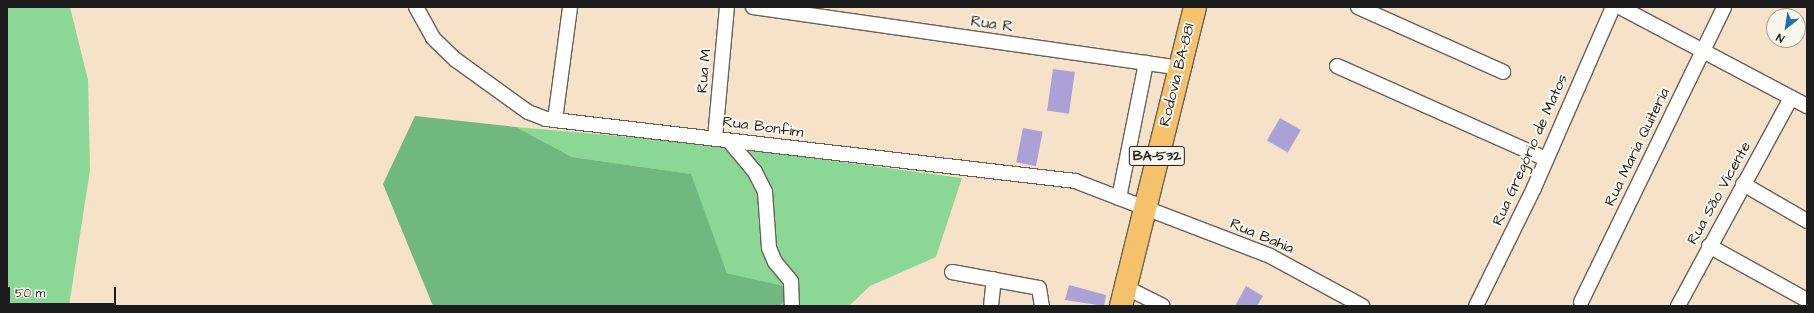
<!DOCTYPE html>
<meta charset="utf-8">
<style>
body{margin:0}
#map{position:relative;width:1814px;height:313px;overflow:hidden;background:#f5e2c8;font-family:"Architects Daughter",sans-serif}
div>[style]{position:absolute}
.green>*{inset:0;background:#8bd896}
.forest>*{inset:0;background:#70b87f}
.building>*{inset:0;background:#aca0d6;transform-origin:0 0}
.roads{filter:drop-shadow(1px 0 #686158) drop-shadow(-1px 0 #686158) drop-shadow(0 1px #686158) drop-shadow(0 -1px #686158)}
.minor>*{height:14px;margin:-7px;padding:0 7px;transform-origin:7px;border-radius:7px;background:#fff}
.primary>*{height:22px;margin:-11px;padding:0 11px;transform-origin:11px;border-radius:11px;background:#f5c16b}
span{translate:-50% -50%;white-space:nowrap;text-align:center;line-height:1.15;-webkit-text-stroke:4px #fbf7ec;paint-order:stroke}
.shield-label span{padding:1px 3px;background:#fbf7ec;border:1px solid;border-radius:3px;-webkit-text-stroke-width:0}
.shield-label{font-size:14px;color:#1c1c1c;font-weight:700}
.street-label{font-size:15px;color:#1c1c1c}
.frame{position:absolute;inset:0;border:8px solid #1c1c1c;pointer-events:none}
.north{position:absolute;left:1766px;top:8px;width:40px;height:40px;box-sizing:border-box;background:#fbf7ec;border:1px solid #a29f99;border-radius:50%;rotate:210deg;font-size:11px;font-weight:700;line-height:16px;text-align:center;color:#1c1c1c}
.north::after{content:'';display:block;margin:auto;width:14px;height:18px;background:#1f6fb2;clip-path:polygon(50% 0,100% 100%,50% 72%,0 100%)}
.scale{position:absolute;left:8px;top:287px;width:108px;height:18px;box-sizing:border-box;border:2px solid #1c1c1c;border-top:0;padding-left:5px;font-size:12px;line-height:14px;white-space:nowrap;color:#1c1c1c;-webkit-text-stroke:3px #fbf7ec;paint-order:stroke}
</style>
<div id="map">
<div class="green">
<div style="clip-path:polygon(7px 7px,70px 7px,88px 80px,90px 170px,69px 306px,7px 306px)"></div>
<div style="clip-path:polygon(516px 127px,700px 143px,962px 178px,936px 257px,870px 286px,849px 306px,780px 306px,791px 288px,727px 273px,690px 174px,572px 157px)"></div>
</div>
<div class="forest">
<div style="clip-path:polygon(415px 116px,516px 127px,572px 157px,691px 174px,727px 273px,792px 288px,780px 306px,433px 306px,383px 184px)"></div>
</div>
<div class="building">
<div style="left:1053px;top:69px;width:22px;height:42px;rotate:8deg"></div>
<div style="left:1280px;top:118px;width:24px;height:26px;rotate:30deg"></div>
<div style="left:1023px;top:128px;width:20px;height:35px;rotate:11deg"></div>
<div style="clip-path:polygon(1069px 285px,1106px 295px,1104px 306px,1065px 300px)"></div>
<div style="clip-path:polygon(1246px 286px,1263px 296px,1257px 306px,1235px 306px)"></div>
</div>
<div class="roads">
<div class="minor">
<div style="left:416px;top:7px;width:35px;rotate:61deg"></div>
<div style="left:433px;top:38px;width:32px;rotate:44deg"></div>
<div style="left:456px;top:60px;width:89px;rotate:35.8deg"></div>
<div style="left:528px;top:112px;width:19px;rotate:21deg"></div>
<div style="left:546px;top:119px;width:533px;rotate:6.68deg"></div>
<div style="left:1075px;top:181px;width:209px;rotate:21deg"></div>
<div style="left:1270px;top:256px;width:105px;rotate:28.5deg"></div>
<div style="left:753px;top:7px;width:430px;rotate:8.1deg"></div>
<div style="left:1358px;top:7px;width:159px;rotate:24.1deg"></div>
<div style="left:1620px;top:7px;width:212px;rotate:27.9deg"></div>
<div style="left:1337px;top:66px;width:229px;rotate:24deg"></div>
<div style="left:555px;top:120px;width:114px;rotate:-82.4deg"></div>
<div style="left:715px;top:138px;width:132px;rotate:-84.8deg"></div>
<div style="left:730px;top:142px;width:39px;rotate:50deg"></div>
<div style="left:755px;top:172px;width:22px;rotate:63deg"></div>
<div style="left:765px;top:192px;width:56px;rotate:85.9deg"></div>
<div style="left:769px;top:248px;width:15px;rotate:67deg"></div>
<div style="left:775px;top:262px;width:25px;rotate:50deg"></div>
<div style="left:791px;top:281px;width:25px;rotate:88deg"></div>
<div style="left:1743px;top:184px;width:74px;rotate:30deg"></div>
<div style="left:1119px;top:198px;width:138px;rotate:-78.7deg"></div>
<div style="left:1709px;top:246px;width:112px;rotate:28.9deg"></div>
<div style="left:952px;top:272px;width:88px;rotate:10.4deg"></div>
<div style="left:1039px;top:288px;width:18px;rotate:81deg"></div>
<div style="left:1125px;top:287px;width:42px;rotate:26.6deg"></div>
<div style="left:1581px;top:302px;width:328px;rotate:-64.1deg"></div>
<div style="left:991px;top:306px;width:27px;rotate:-84deg"></div>
<div style="left:1476px;top:306px;width:131px;rotate:-63.8deg"></div>
<div style="left:1534px;top:188px;width:197px;rotate:-66.4deg"></div>
<div style="left:1678px;top:306px;width:237px;rotate:-61.5deg"></div>
</div>
<div class="primary">
<div style="left:1121px;top:306px;width:308px;rotate:-76.1deg"></div>
</div>
</div>
<div class="shield-label">
<span style="left:1157px;top:156px">BA-532</span>
</div>
<div class="street-label">
<span style="left:992px;top:24px;rotate:8deg">Rua R</span>
<span style="left:704px;top:71px;rotate:-85deg">Rua M</span>
<span style="left:1177px;top:75px;rotate:-76deg">Rodovia BA-881</span>
<span style="left:763px;top:127px;rotate:8deg">Rua Bonfim</span>
<span style="left:1637px;top:147px;rotate:-64deg">Rua Maria Quiteria</span>
<span style="left:1530px;top:150px;rotate:-66deg">Rua Gregório de Matos</span>
<span style="left:1719px;top:193px;rotate:-61deg">Rua São Vicente</span>
<span style="left:1262px;top:236px;rotate:23deg">Rua Bahia</span>
</div>
<div class="frame"></div>
<div class="north">N</div>
<div class="scale">50 m</div>
</div>
